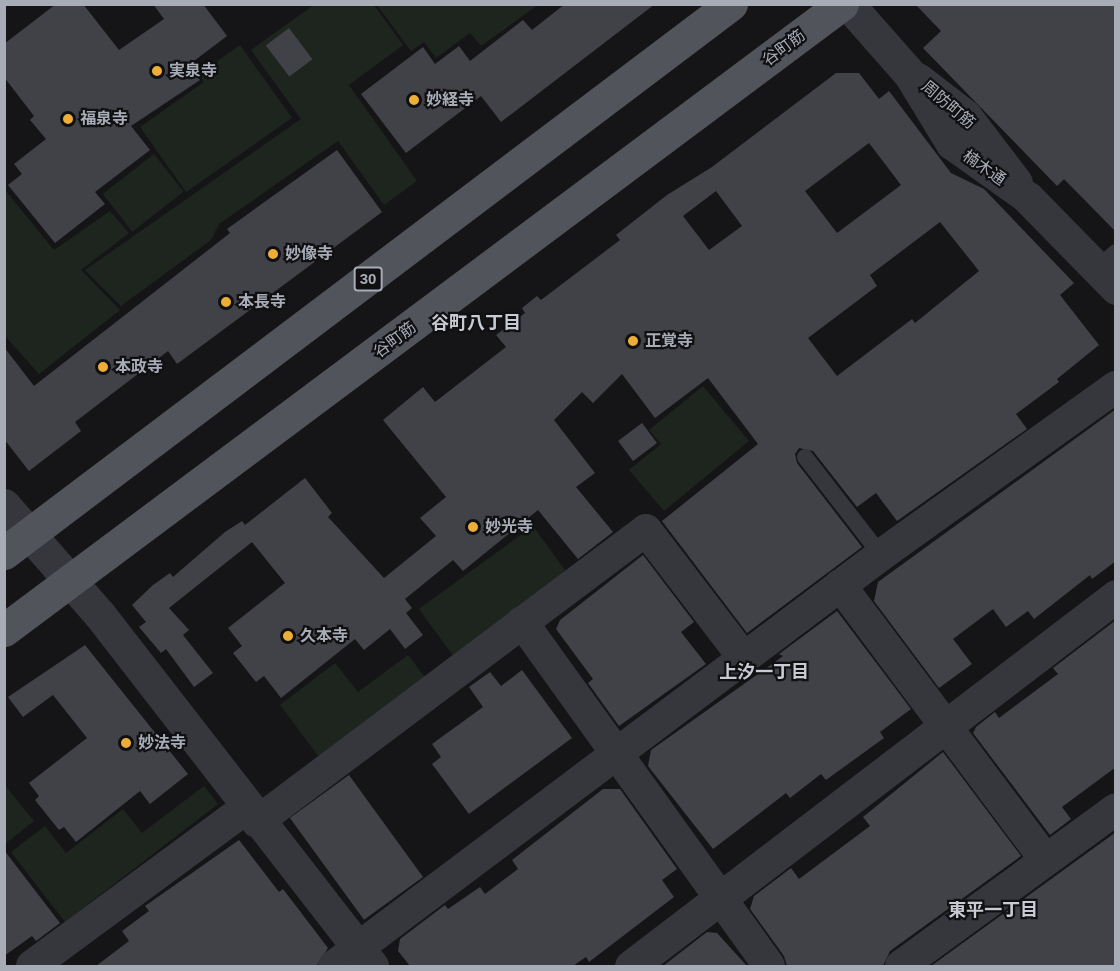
<!DOCTYPE html>
<meta charset="utf-8">
<style>
body{margin:0}
#map{position:relative;width:1120px;height:971px;overflow:hidden;background:#151517;font-family:Arial,"Noto Sans JP",sans-serif}
div>[style]{position:absolute}
.green>*{inset:0;background:#1d251e;transform-origin:0 0}
.building>*{inset:0;background:#414247;transform-origin:0 0}
.service>*{height:16px;margin:-8px;padding:0 8px;transform-origin:8px;border-radius:8px;background:#36373c}
.minor>*{height:32px;margin:-16px;padding:0 16px;transform-origin:16px;border-radius:16px;background:#36373c}
.tertiary>*{height:33px;margin:-16.5px;padding:0 16.5px;transform-origin:16.5px;border-radius:16.5px;background:#36373c}
.primary>*{height:33px;margin:-16.5px;padding:0 16.5px;transform-origin:16.5px;border-radius:16.5px;background:#52545b}
.dots>*{width:16px;height:16px;translate:-50% -50%;box-sizing:border-box;border:3px solid #101012;border-radius:50%}
span{translate:-50% -50%;white-space:nowrap;text-align:center;line-height:1.15;-webkit-text-stroke:4.5px #101012;paint-order:stroke}
.shield-label span{padding:2px 4px;background:#101012;border:2px solid;border-radius:4px;-webkit-text-stroke-width:0}
.shield-label{font-size:15px;color:#a7acb7;font-weight:700}
.street-label{font-size:16px;color:#a7acb7}
.poi-label{font-size:16px;color:#a7acb7;font-weight:700}
.left{translate:0 -50%;text-align:left}
.neighbourhood-label{font-size:18px;color:#c8cbd3;font-weight:700}
.frame{position:absolute;inset:0;border:6px solid #a7acb7;pointer-events:none}
</style>
<div id="map">
<div class="green">
<div style="clip-path:polygon(314px 5px,374px 5px,403px 45px,349px 85px,417px 181px,384px 205px,338px 141px,219px 224px,211px 240px,121px 306px,85px 270px,301px 119px,251px 50px)"></div>
<div style="clip-path:polygon(377px 5px,538px 5px,481px 46px,470px 33px,436px 58px,424px 42px,411px 51px)"></div>
<div style="clip-path:polygon(240px 45px,292px 118px,186px 192px,140px 127px,204px 82px,199px 74px)"></div>
<div style="left:154px;top:154px;width:48px;height:65px;rotate:52deg"></div>
<div style="clip-path:polygon(5px 190px,54px 250px,110px 211px,129px 233px,81px 270px,120px 310px,39px 374px,5px 336px)"></div>
<div style="clip-path:polygon(703px 386px,749px 441px,664px 511px,629px 470px,661px 444px,649px 430px)"></div>
<div style="left:533px;top:526px;width:59px;height:141px;rotate:54deg"></div>
<div style="clip-path:polygon(408px 655px,428px 681px,322px 761px,280px 705px,335px 663px,358px 692px)"></div>
<div style="clip-path:polygon(4px 784px,34px 821px,5px 844px,4px 843px)"></div>
<div style="clip-path:polygon(204px 786px,218px 804px,65px 922px,11px 852px,45px 826px,66px 853px,123px 809px,142px 833px)"></div>
</div>
<div class="building">
<div style="clip-path:polygon(56px 4px,83px 4px,119px 50px,164px 19px,153px 4px,203px 4px,227px 36px,190px 64px,200px 80px,131px 126px,150px 150px,95px 192px,105px 204px,55px 243px,8px 185px,22px 174px,14px 164px,46px 139px,30px 120px,34px 116px,4px 77px,4px 44px)"></div>
<div style="clip-path:polygon(565px 4px,655px 4px,501px 122px,481px 96px,406px 153px,361px 94px,423px 47px,435px 64px,459px 46px,470px 61px,523px 20px,532px 30px)"></div>
<div style="clip-path:polygon(915px 4px,1116px 4px,1116px 232px,1064px 179px,1057px 186px,923px 48px,941px 31px)"></div>
<div style="left:289px;top:28px;width:39px;height:29px;rotate:53deg"></div>
<div style="clip-path:polygon(evenodd,836px 73px,859px 73px,879px 99px,889px 91px,951px 173px,984px 189px,1074px 283px,1060px 295px,1099px 345px,1057px 379px,1059px 382px,1016px 414px,1027px 429px,897px 521px,876px 493px,857px 507px,813px 451px,799px 448px,795px 454px,797px 463px,862px 547px,747px 633px,662px 521px,758px 444px,708px 378px,655px 418px,622px 374px,593px 403px,582px 392px,554px 420px,595px 473px,576px 487px,613px 532px,578px 559px,538px 510px,463px 571px,453px 560px,405px 599px,412px 608px,406px 613px,423px 635px,405px 649px,390px 629px,364px 650px,355px 639px,281px 698px,264px 676px,256px 682px,233px 653px,242px 646px,228px 628px,285px 583px,252px 542px,169px 608px,189px 630px,183px 635px,213px 673px,194px 687px,166px 649px,161px 653px,139px 627px,146px 622px,132px 605px,153px 585px,170px 573px,173px 577px,225px 532px,242px 521px,245px 525px,305px 478px,332px 513px,328px 517px,384px 578px,436px 536px,420px 518px,446px 497px,383px 420px,423px 387px,435px 402px,506px 347px,496px 335px,525px 313px,522px 308px,537px 296px,541px 300px,620px 240px,616px 235px,667px 195px,712px 167px,836px 73px,869px 143px,901px 185px,837px 233px,805px 191px,869px 143px,836px 73px,716px 191px,742px 226px,709px 250px,683px 216px,716px 191px,836px 73px,940px 222px,979px 271px,915px 323px,912px 319px,837px 376px,808px 338px,877px 286px,870px 275px,940px 222px)"></div>
<div style="clip-path:polygon(337px 150px,382px 212px,177px 364px,168px 351px,75px 422px,81px 431px,29px 471px,4px 439px,4px 347px,34px 386px,230px 233px,227px 229px)"></div>
<div style="clip-path:polygon(1116px 409px,1116px 561px,1092px 579px,1090px 575px,1034px 619px,1028px 611px,1006px 627px,993px 609px,953px 639px,972px 664px,939px 688px,874px 601px,878px 582px)"></div>
<div style="left:642px;top:423px;width:25px;height:30px;rotate:53deg"></div>
<div style="clip-path:polygon(643px 555px,694px 622px,681px 632px,706px 664px,619px 726px,588px 683px,593px 679px,556px 629px,560px 620px)"></div>
<div style="clip-path:polygon(837px 611px,911px 709px,880px 732px,884px 738px,826px 780px,821px 774px,790px 798px,786px 793px,713px 849px,648px 766px,651px 750px,768px 667px,783px 656px,779px 654px)"></div>
<div style="clip-path:polygon(1116px 620px,1116px 767px,1062px 807px,1071px 819px,1050px 835px,973px 733px,976px 727px,995px 712px,999px 718px,1058px 674px,1053px 668px)"></div>
<div style="clip-path:polygon(85px 645px,188px 774px,150px 804px,140px 791px,76px 842px,64px 827px,59px 830px,35px 800px,39px 796px,29px 783px,87px 738px,53px 695px,23px 717px,8px 697px)"></div>
<div style="clip-path:polygon(522px 670px,572px 738px,469px 814px,432px 764px,441px 757px,432px 744px,483px 707px,469px 687px,490px 672px,501px 686px)"></div>
<div style="clip-path:polygon(943px 752px,1021px 856px,890px 951px,883px 966px,787px 966px,784px 956px,750px 909px,754px 896px,791px 868px,799px 879px,870px 826px,863px 817px)"></div>
<div style="left:349px;top:775px;width:126px;height:73px;rotate:54deg"></div>
<div style="clip-path:polygon(603px 789px,620px 789px,677px 869px,662px 880px,674px 897px,589px 962px,586px 957px,573px 966px,410px 966px,398px 951px,400px 939px,445px 905px,448px 909px,480px 887px,485px 894px,518px 869px,512px 860px)"></div>
<div style="clip-path:polygon(1116px 832px,1116px 966px,931px 966px)"></div>
<div style="clip-path:polygon(239px 840px,279px 892px,283px 889px,328px 948px,317px 965px,96px 966px,129px 941px,122px 931px,149px 911px,145px 906px)"></div>
<div style="clip-path:polygon(4px 850px,60px 923px,36px 941px,32px 936px,4px 956px)"></div>
<div style="clip-path:polygon(707px 932px,717px 933px,747px 966px,663px 966px)"></div>
</div>
<div class="service">
<div style="left:1097px;top:269px;width:25px;rotate:-42deg"></div>
<div style="left:805px;top:457px;width:124px;rotate:52.2deg"></div>
</div>
<div class="minor">
<div style="left:908px;top:72px;width:84px;rotate:58.6deg"></div>
<div style="left:952px;top:144px;width:93px;rotate:35.4deg"></div>
<div style="left:918px;top:79px;width:61px;rotate:37.6deg"></div>
<div style="left:966px;top:116px;width:84px;rotate:52.7deg"></div>
<div style="left:840px;top:585px;width:342px;rotate:53.2deg"></div>
<div style="left:522px;top:622px;width:423px;rotate:54.3deg"></div>
<div style="left:257px;top:822px;width:486px;rotate:-36.9deg"></div>
<div style="left:646px;top:530px;width:161px;rotate:52.6deg"></div>
<div style="left:32px;top:966px;width:266px;rotate:-36.4deg"></div>
<div style="left:334px;top:966px;width:684px;rotate:-36.92deg"></div>
<div style="left:881px;top:555px;width:289px;rotate:-35.6deg"></div>
<div style="left:901px;top:966px;width:266px;rotate:-36.1deg"></div>
</div>
<div class="tertiary">
<div style="left:848px;top:4px;width:91px;rotate:48.6deg"></div>
<div style="left:1028px;top:198px;width:126px;rotate:45.6deg"></div>
<div style="left:4px;top:505px;width:146px;rotate:48.9deg"></div>
<div style="left:100px;top:615px;width:444px;rotate:52.2deg"></div>
<div style="left:631px;top:966px;width:610px;rotate:-37.34deg"></div>
</div>
<div class="primary">
<div style="left:4px;top:553px;width:911px;rotate:-37.06deg"></div>
<div style="left:4px;top:630px;width:1046px;rotate:-36.76deg"></div>
</div>
<div class="dots">
<div style="left:157px;top:71px;background:#edae37"></div>
<div style="left:414px;top:100px;background:#edae37"></div>
<div style="left:68px;top:119px;background:#edae37"></div>
<div style="left:273px;top:254px;background:#edae37"></div>
<div style="left:226px;top:302px;background:#edae37"></div>
<div style="left:633px;top:341px;background:#edae37"></div>
<div style="left:103px;top:367px;background:#edae37"></div>
<div style="left:473px;top:527px;background:#edae37"></div>
<div style="left:288px;top:636px;background:#edae37"></div>
<div style="left:126px;top:743px;background:#edae37"></div>
</div>
<div class="shield-label">
<span style="left:368px;top:279px">30</span>
</div>
<div class="street-label">
<span style="left:784px;top:48px;rotate:-37deg">谷町筋</span>
<span style="left:948px;top:105px;rotate:40deg">周防町筋</span>
<span style="left:984px;top:168px;rotate:35deg">楠木通</span>
<span style="left:395px;top:340px;rotate:-37deg">谷町筋</span>
</div>
<div class="poi-label">
<span class="left" style="left:169px;top:71px">実泉寺</span>
<span class="left" style="left:426px;top:100px">妙経寺</span>
<span class="left" style="left:80px;top:119px">福泉寺</span>
<span class="left" style="left:285px;top:254px">妙像寺</span>
<span class="left" style="left:238px;top:302px">本長寺</span>
<span class="left" style="left:645px;top:341px">正覚寺</span>
<span class="left" style="left:115px;top:367px">本政寺</span>
<span class="left" style="left:485px;top:527px">妙光寺</span>
<span class="left" style="left:300px;top:636px">久本寺</span>
<span class="left" style="left:138px;top:743px">妙法寺</span>
</div>
<div class="neighbourhood-label">
<span style="left:476px;top:323px">谷町八丁目</span>
<span style="left:764px;top:672px">上汐一丁目</span>
<span style="left:993px;top:910px">東平一丁目</span>
</div>
<div class="frame"></div>
</div>
